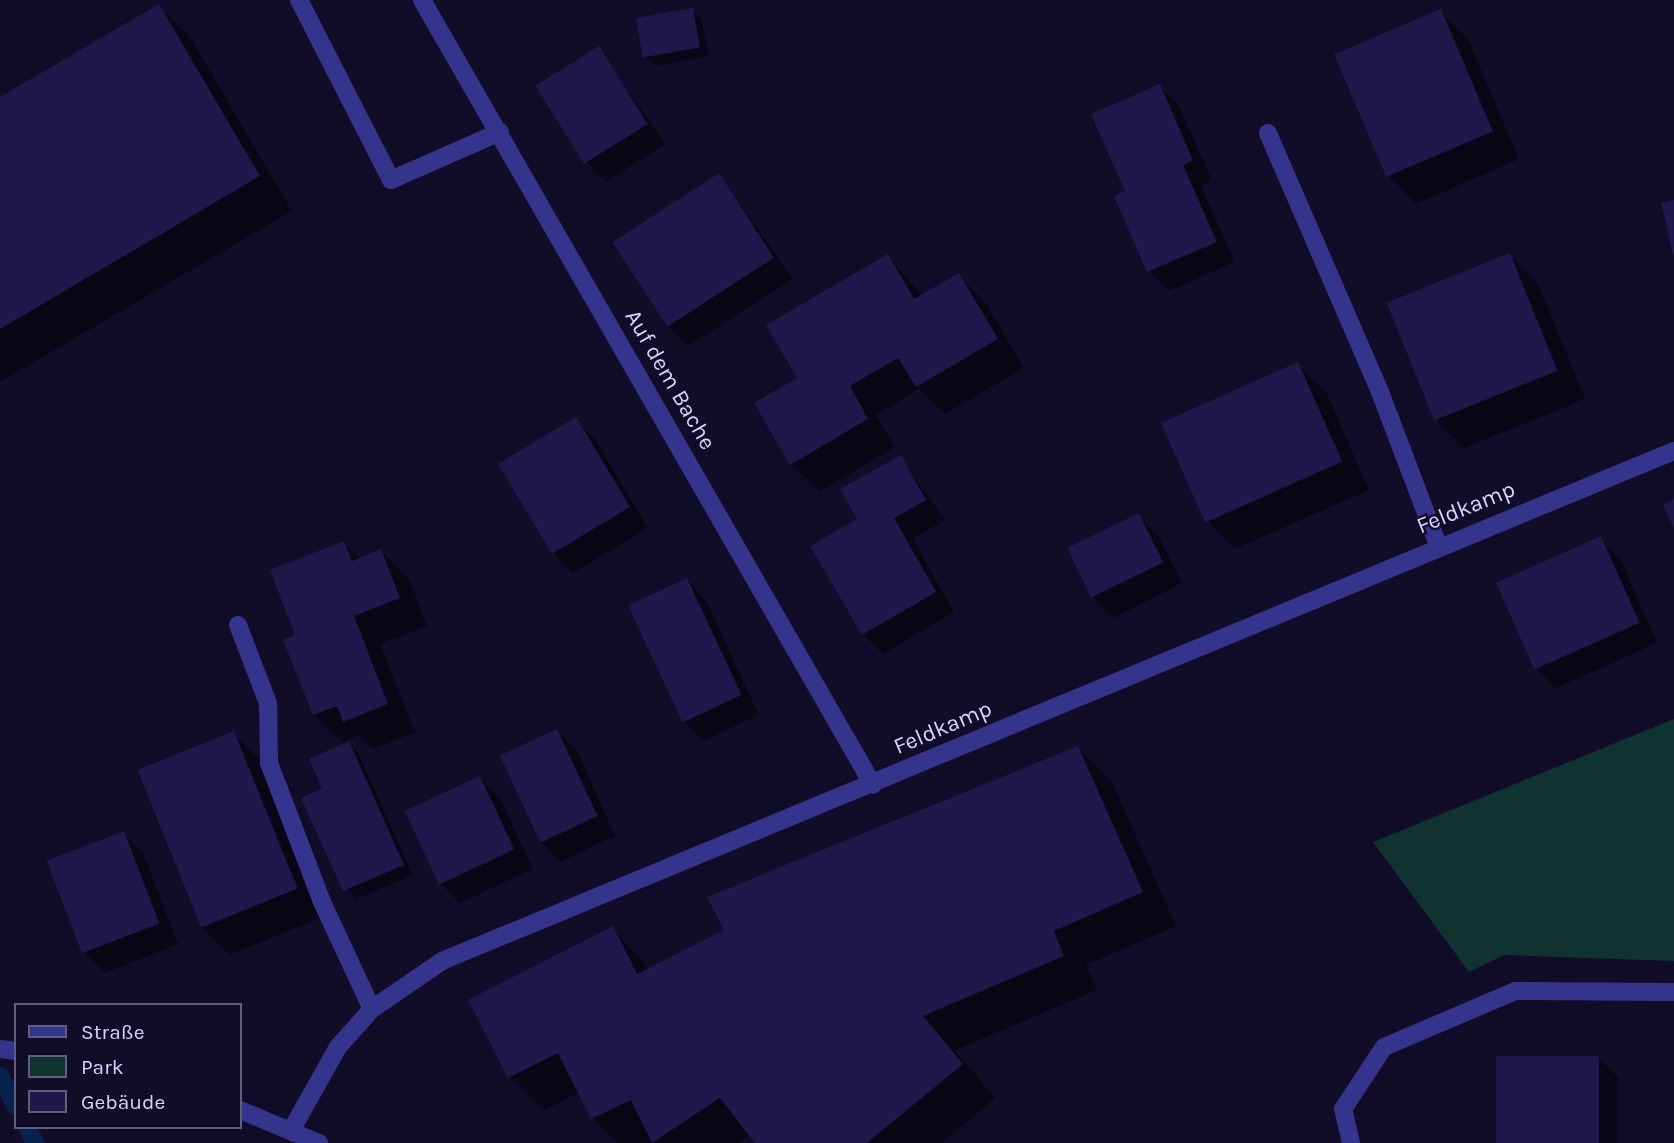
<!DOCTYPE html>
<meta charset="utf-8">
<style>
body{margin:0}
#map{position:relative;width:1674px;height:1143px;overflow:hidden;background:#110d28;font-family:Karla,sans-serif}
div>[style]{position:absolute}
.green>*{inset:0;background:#103331}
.shadow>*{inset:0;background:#0007}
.stream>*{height:18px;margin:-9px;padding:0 9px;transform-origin:9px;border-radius:9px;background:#07234d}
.building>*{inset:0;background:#20174b;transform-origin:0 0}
.service>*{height:18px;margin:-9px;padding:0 9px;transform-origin:9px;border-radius:9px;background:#34348c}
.minor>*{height:18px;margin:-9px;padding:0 9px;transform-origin:9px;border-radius:9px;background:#34348c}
span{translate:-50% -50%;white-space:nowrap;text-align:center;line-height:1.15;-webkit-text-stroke:5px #110d28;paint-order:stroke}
.street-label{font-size:23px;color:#d8d4ff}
.legend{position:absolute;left:14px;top:1003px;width:228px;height:126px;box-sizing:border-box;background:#110d28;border:2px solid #615d7e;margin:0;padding:9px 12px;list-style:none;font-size:21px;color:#d8d4ff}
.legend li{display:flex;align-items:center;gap:14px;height:35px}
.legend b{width:35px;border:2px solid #615d7e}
</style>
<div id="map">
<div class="green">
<div style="clip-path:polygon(1674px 719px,1674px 961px,1504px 955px,1469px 972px,1373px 842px)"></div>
</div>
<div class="shadow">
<div style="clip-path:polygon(159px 6px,192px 40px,292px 211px,0 382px,0 99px)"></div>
<div style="clip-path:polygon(692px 10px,702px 20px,709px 56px,655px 66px,645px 56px)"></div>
<div style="clip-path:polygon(1440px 11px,1468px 39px,1519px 159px,1416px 204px,1389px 176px)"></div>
<div style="clip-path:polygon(599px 49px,665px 144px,606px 182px,586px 162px)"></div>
<div style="clip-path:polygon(1159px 86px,1179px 106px,1212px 180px,1201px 186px,1235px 262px,1169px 291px,1149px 271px)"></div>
<div style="clip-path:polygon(719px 175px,793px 279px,688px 346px,668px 326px)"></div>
<div style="clip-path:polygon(1510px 255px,1538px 283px,1585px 399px,1464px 448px,1436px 421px)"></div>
<div style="clip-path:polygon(888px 256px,923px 296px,958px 275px,986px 303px,1024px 368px,945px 414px,919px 389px,876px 415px,895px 447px,819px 492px,792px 464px,756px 404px,799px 378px)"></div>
<div style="clip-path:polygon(1298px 364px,1326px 392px,1369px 490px,1235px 549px,1207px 521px)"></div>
<div style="clip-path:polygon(575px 419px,595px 439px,648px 528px,573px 573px,553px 553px)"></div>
<div style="clip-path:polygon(900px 457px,945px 520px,913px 539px,954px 612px,883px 654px,863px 634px)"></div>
<div style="clip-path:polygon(1138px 515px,1158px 535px,1182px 583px,1114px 618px,1094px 598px)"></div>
<div style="clip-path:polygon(1600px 538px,1620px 558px,1657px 643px,1556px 688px,1536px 668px)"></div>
<div style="clip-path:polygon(344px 543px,361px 559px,381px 551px,409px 579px,427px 626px,380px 644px,415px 732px,373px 749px,359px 735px,346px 741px,358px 753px,413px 875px,355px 900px,304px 799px,324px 788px,345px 745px,314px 714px,298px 636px)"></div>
<div style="clip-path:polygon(687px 580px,706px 600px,759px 715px,703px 741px,683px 721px)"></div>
<div style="clip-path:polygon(557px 731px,577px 751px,615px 836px,560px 862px,541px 842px)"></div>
<div style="clip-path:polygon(233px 733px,261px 761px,323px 917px,229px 955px,202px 927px)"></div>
<div style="clip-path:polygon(1078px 748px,1112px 782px,1176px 926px,1086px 965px,1097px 990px,955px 1050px,995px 1098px,942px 1143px,757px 1143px,751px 1135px,739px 1143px,617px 1143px,593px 1118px,579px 1092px,544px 1111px,510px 1077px,612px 928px,650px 970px)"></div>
<div style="clip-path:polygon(480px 778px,500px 798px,533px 869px,460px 903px,441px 884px)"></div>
<div style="clip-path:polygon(123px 833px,143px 853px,178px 944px,105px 973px,85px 953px)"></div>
<div style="clip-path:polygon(1598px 1057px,1618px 1077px,1618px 1143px,1498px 1143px)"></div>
</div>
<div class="stream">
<div style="left:0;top:1076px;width:34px;rotate:62deg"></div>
<div style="left:27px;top:1127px;width:18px;rotate:63deg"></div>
</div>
<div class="building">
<div style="clip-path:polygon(159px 4px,260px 176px,0 329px,0 97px)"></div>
<div style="left:693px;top:8px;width:40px;height:58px;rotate:80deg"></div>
<div style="left:1441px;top:9px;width:133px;height:116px;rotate:67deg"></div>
<div style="left:599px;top:46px;width:92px;height:75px;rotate:58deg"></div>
<div style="clip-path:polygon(1160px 84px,1193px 160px,1183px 165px,1217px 242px,1147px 272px,1114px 196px,1125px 191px,1091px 114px)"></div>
<div style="left:719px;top:173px;width:101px;height:127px;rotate:57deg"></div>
<div style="clip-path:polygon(1674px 200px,1674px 254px,1673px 254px,1661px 203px)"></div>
<div style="left:1510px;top:253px;width:127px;height:133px;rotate:68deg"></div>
<div style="clip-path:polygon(888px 254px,914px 299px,959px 273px,998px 339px,916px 387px,898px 358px,850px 386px,868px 419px,790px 465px,754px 403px,797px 378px,766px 325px)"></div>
<div style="left:1298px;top:362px;width:109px;height:150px;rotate:66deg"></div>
<div style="left:576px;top:417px;width:105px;height:91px;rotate:59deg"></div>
<div style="clip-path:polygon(901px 455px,926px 500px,894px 518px,936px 592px,862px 635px,810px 546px,857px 519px,840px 489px)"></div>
<div style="clip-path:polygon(1674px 499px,1674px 528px,1663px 505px)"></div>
<div style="left:1139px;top:513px;width:55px;height:80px;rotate:64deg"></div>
<div style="left:1601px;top:536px;width:95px;height:115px;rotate:66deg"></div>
<div style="clip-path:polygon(344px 541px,352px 561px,381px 549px,400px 598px,354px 616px,388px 704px,343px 722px,337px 706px,313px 715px,283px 640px,295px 635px,270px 570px)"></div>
<div style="left:687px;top:578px;width:129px;height:65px;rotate:65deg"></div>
<div style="left:557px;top:729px;width:96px;height:63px;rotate:65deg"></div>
<div style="left:234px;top:731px;width:170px;height:104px;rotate:68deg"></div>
<div style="clip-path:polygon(349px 741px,404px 865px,343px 891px,301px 798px,322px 788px,309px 759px)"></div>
<div style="clip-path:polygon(1078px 746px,1143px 892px,1054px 931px,1064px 956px,923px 1016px,963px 1064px,867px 1143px,755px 1143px,720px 1098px,652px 1143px,631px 1100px,591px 1119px,558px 1053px,508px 1078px,468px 1000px,613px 926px,637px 974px,724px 930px,707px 897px)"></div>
<div style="left:480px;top:776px;width:81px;height:83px;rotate:65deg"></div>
<div style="left:124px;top:831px;width:99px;height:83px;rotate:69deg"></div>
<div style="left:1599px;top:1056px;width:87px;height:103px;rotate:90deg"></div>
</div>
<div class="service">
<div style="left:299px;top:0;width:202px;rotate:62.9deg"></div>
<div style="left:391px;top:180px;width:119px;rotate:-23.8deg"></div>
<div style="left:1268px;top:133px;width:282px;rotate:66.6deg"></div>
<div style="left:1380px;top:392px;width:164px;rotate:69.2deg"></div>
<div style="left:238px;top:625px;width:84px;rotate:69deg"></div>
<div style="left:268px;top:703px;width:60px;rotate:89deg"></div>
<div style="left:269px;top:763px;width:149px;rotate:69.1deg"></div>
<div style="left:322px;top:902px;width:118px;rotate:65deg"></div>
</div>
<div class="minor">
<div style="left:422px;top:0;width:905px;rotate:60.12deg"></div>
<div style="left:0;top:1049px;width:16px;rotate:7deg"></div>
<div style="left:240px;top:1110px;width:86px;rotate:22.7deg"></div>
<div style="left:292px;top:1129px;width:94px;rotate:-60.7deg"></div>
<div style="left:338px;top:1047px;width:51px;rotate:-48.2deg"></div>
<div style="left:372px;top:1009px;width:85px;rotate:-34.4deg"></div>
<div style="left:442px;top:961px;width:1333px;rotate:-22.49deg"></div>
<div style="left:1351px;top:1143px;width:35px;rotate:-103deg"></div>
<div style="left:1343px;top:1109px;width:74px;rotate:-56.5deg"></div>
<div style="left:1384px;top:1047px;width:142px;rotate:-23.1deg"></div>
<div style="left:1515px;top:991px;width:159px;rotate:0.4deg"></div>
</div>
<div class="street-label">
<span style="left:670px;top:380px;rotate:60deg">Auf dem Bache</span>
<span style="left:1466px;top:508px;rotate:-22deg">Feldkamp</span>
<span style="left:943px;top:728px;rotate:-23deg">Feldkamp</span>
</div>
<ul class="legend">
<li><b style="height:9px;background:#34348c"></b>Straße</li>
<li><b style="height:19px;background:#103331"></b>Park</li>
<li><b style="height:19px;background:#20174b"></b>Gebäude</li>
</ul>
</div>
